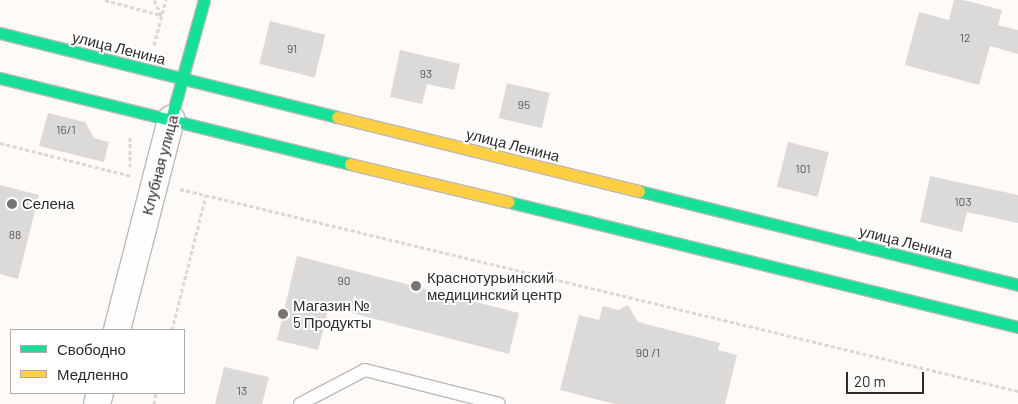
<!DOCTYPE html>
<meta charset="utf-8">
<style>
body{margin:0}
#map{position:relative;width:1018px;height:404px;overflow:hidden;background:#fdfaf8;font-family:Barlow,sans-serif}
div>[style]{position:absolute}
.building>*{inset:0;background:#dcdad9;transform-origin:0 0}
.path>*{height:3px;margin-top:-1.5px;transform-origin:0;background:repeating-linear-gradient(90deg,#d9d8d8 0 4px,transparent 0 6.5px)}
.roads{filter:drop-shadow(1px 0 #bcbab9) drop-shadow(-1px 0 #bcbab9) drop-shadow(0 1px #bcbab9) drop-shadow(0 -1px #bcbab9)}
.lane>*{height:12px;margin:-6px;padding:0 6px;transform-origin:6px;border-radius:6px;background:#fffefe}
.street>*{height:26px;margin:-13px;padding:0 13px;transform-origin:13px;border-radius:13px;background:#fffefe}
.fast>*{height:11px;margin:-5.5px;padding:0 5.5px;transform-origin:5.5px;border-radius:5.5px;background:#16e098}
.slow>*{height:11px;margin:-5.5px;padding:0 5.5px;transform-origin:5.5px;border-radius:5.5px;background:#ffcf43}
.dots>*{width:14px;height:14px;translate:-50% -50%;box-sizing:border-box;border:2px solid #fff;border-radius:50%}
span{translate:-50% -50%;white-space:nowrap;text-align:center;line-height:1.15;-webkit-text-stroke:4px #fff;paint-order:stroke}
.number-label{font-size:12px;color:#5a5857}
.number-label span{-webkit-text-stroke-width:0}
.street-label{font-size:15px;color:#2f2d2c}
.poi-label{font-size:15px;color:#2f2d2c}
.left{translate:0 -50%;text-align:left}
.legend{position:absolute;left:10px;top:329px;width:175px;height:65px;box-sizing:border-box;background:#fff;border:1px solid #acabab;margin:0;padding:6px 9px;list-style:none;font-size:15px;color:#2f2d2c}
.legend li{display:flex;align-items:center;gap:10px;height:25px}
.legend b{width:25px;border:1px solid #acabab}
.scale{position:absolute;left:846px;top:372px;width:78px;height:22px;box-sizing:border-box;border:2px solid #2f2d2c;border-top:0;padding-left:6px;font-size:15px;line-height:18px;white-space:nowrap;color:#2f2d2c;-webkit-text-stroke:4px #fff;paint-order:stroke}
</style>
<div id="map">
<div class="building">
<div style="clip-path:polygon(954px 0,963px 0,1002px 10px,998px 25px,1018px 30px,1018px 54px,990px 46px,979px 85px,905px 65px,919px 12px,949px 20px)"></div>
<div style="left:270px;top:21px;width:57px;height:44px;rotate:14deg"></div>
<div style="clip-path:polygon(400px 50px,460px 64px,454px 90px,427px 84px,422px 104px,390px 97px)"></div>
<div style="left:507px;top:83px;width:44px;height:36px;rotate:13deg"></div>
<div style="clip-path:polygon(48px 113px,85px 122px,94px 138px,109px 142px,104px 162px,39px 146px)"></div>
<div style="left:788px;top:142px;width:42px;height:46px;rotate:14deg"></div>
<div style="clip-path:polygon(930px 176px,1018px 195px,1018px 223px,967px 212px,962px 232px,920px 222px)"></div>
<div style="clip-path:polygon(0 185px,39px 195px,18px 279px,0 274px)"></div>
<div style="clip-path:polygon(297px 256px,519px 313px,509px 354px,329px 307px,318px 350px,277px 340px)"></div>
<div style="clip-path:polygon(628px 305px,638px 322px,720px 343px,718px 350px,737px 355px,725px 404px,615px 404px,560px 390px,579px 315px,599px 320px,603px 306px,618px 310px)"></div>
<div style="clip-path:polygon(224px 367px,269px 377px,262px 404px,215px 404px)"></div>
</div>
<div class="path">
<div style="left:105px;top:0;width:58px;rotate:15deg"></div>
<div style="left:154px;top:0;width:17px;rotate:65deg"></div>
<div style="left:154px;top:45px;width:47px;rotate:-75.1deg"></div>
<div style="left:0;top:143px;width:135px;rotate:14.1deg"></div>
<div style="left:130px;top:167px;width:31px;rotate:-90deg"></div>
<div style="left:180px;top:189px;width:862px;rotate:13.55deg"></div>
<div style="left:172px;top:330px;width:139px;rotate:-75.9deg"></div>
<div style="left:154px;top:404px;width:11px;rotate:-80deg"></div>
</div>
<div class="roads">
<div class="lane">
<div style="left:300px;top:404px;width:73px;rotate:-27.6deg"></div>
<div style="left:365px;top:370px;width:138px;rotate:14.2deg"></div>
</div>
<div class="street">
<div style="left:117px;top:330px;width:218px;rotate:-75.6deg"></div>
<div style="left:97px;top:404px;width:11px;rotate:-75deg"></div>
</div>
<div class="fast">
<div style="left:0;top:33px;width:347px;rotate:14deg"></div>
<div style="left:0;top:78px;width:360px;rotate:13.8deg"></div>
<div style="left:171px;top:119px;width:123px;rotate:-74.5deg"></div>
<div style="left:639px;top:191px;width:390px;rotate:13.9deg"></div>
<div style="left:509px;top:202px;width:524px;rotate:13.8deg"></div>
</div>
<div class="slow">
<div style="left:337px;top:117px;width:311px;rotate:13.8deg"></div>
<div style="left:350px;top:164px;width:163px;rotate:13.4deg"></div>
</div>
</div>
<div class="dots">
<div style="left:12px;top:204px;background:#777573"></div>
<div style="left:416px;top:286px;background:#777573"></div>
<div style="left:283px;top:314px;background:#777573"></div>
</div>
<div class="number-label">
<span style="left:965px;top:38px">12</span>
<span style="left:292px;top:49px">91</span>
<span style="left:426px;top:74px">93</span>
<span style="left:524px;top:105px">95</span>
<span style="left:66px;top:130px">16/1</span>
<span style="left:803px;top:169px">101</span>
<span style="left:963px;top:202px">103</span>
<span style="left:15px;top:235px">88</span>
<span style="left:344px;top:281px">90</span>
<span style="left:648px;top:353px">90 /1</span>
<span style="left:242px;top:391px">13</span>
</div>
<div class="street-label">
<span style="left:119px;top:48px;rotate:14deg">улица Ленина</span>
<span style="left:513px;top:145px;rotate:14deg">улица Ленина</span>
<span style="left:160px;top:165px;rotate:-75deg">Клубная улица</span>
<span style="left:906px;top:242px;rotate:14deg">улица Ленина</span>
</div>
<div class="poi-label">
<span class="left" style="left:22px;top:204px">Селена</span>
<span class="left" style="left:427px;top:286px">Краснотурьинский<br>медицинский центр</span>
<span class="left" style="left:293px;top:314px">Магазин №<br>5 Продукты</span>
</div>
<ul class="legend">
<li><b style="height:6px;background:#16e098"></b>Свободно</li>
<li><b style="height:6px;background:#ffcf43"></b>Медленно</li>
</ul>
<div class="scale">20 m</div>
</div>
